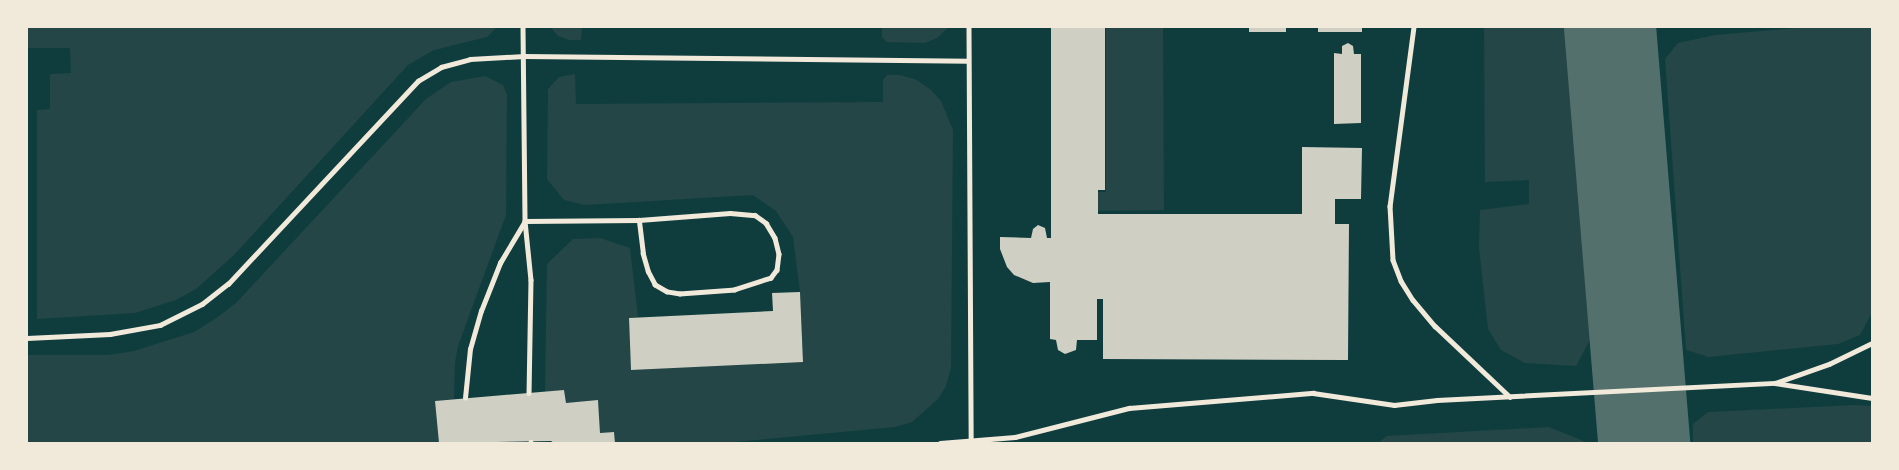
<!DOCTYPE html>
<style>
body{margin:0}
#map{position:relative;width:1899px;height:470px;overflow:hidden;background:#0f3d3e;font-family:Commissioner,sans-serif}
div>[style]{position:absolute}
.green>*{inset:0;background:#244646}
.taxiway>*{height:92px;margin:-46px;padding:0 46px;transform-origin:46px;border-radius:46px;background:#53706d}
.building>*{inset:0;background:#cfcfc3;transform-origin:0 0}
.service>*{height:4.5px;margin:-2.25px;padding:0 2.25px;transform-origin:2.25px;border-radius:2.25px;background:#f1e9da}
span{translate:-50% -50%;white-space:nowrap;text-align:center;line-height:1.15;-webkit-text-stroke:4.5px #f1e9da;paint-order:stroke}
.frame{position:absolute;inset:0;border:28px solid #f1e9da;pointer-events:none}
</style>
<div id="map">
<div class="green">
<div style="clip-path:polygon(27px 27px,497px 27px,487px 37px,434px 50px,408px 65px,234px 255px,196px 289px,176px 300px,135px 313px,37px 319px,37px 110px,50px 109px,50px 74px,71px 73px,70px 48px,27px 48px)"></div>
<div style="clip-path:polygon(550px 27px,582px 27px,581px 40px,569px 40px,558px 36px)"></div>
<div style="clip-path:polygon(882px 27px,949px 27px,937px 38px,925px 43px,887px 42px,882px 37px)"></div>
<div style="clip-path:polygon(1106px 27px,1163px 27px,1164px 210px,1091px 211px,1090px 192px,1106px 192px)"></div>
<div style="clip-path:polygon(1484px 27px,1565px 27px,1590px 340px,1576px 366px,1525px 363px,1501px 350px,1488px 329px,1479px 248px,1480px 210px,1529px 204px,1529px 180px,1485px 182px)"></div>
<div style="clip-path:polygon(1807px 27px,1872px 27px,1872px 313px,1860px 335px,1838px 344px,1709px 357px,1686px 350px,1665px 59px,1678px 43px,1715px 35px)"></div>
<div style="clip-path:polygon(575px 74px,576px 104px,883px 102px,883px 80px,887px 75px,900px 75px,917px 80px,931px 90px,941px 101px,953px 130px,951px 368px,946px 386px,938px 399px,912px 422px,895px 427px,725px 443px,615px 443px,614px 432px,600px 433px,598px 401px,566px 403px,564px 390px,545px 392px,547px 264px,573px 239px,600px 238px,630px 248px,638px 317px,629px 318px,631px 370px,803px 361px,800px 292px,793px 237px,776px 211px,753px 195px,585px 205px,564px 200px,547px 179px,548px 89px,559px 77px)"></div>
<div style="clip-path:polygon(485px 76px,503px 85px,507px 95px,506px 215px,458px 346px,455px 363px,454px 399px,435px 401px,439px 443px,27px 443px,28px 355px,108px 355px,134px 351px,194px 332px,215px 319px,236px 303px,426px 99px,451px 82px)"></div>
<div style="clip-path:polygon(1854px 405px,1872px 406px,1872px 443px,1693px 443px,1693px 424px,1708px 412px)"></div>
<div style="clip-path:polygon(1549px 427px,1588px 443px,1378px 443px,1387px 436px)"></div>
</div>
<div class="taxiway">
<div style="left:1610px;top:27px;width:417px;rotate:85.3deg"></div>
</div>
<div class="building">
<div style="clip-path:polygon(1051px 27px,1105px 27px,1105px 190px,1098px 190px,1098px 214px,1302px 214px,1302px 147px,1362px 148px,1361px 199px,1335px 199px,1335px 224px,1349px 224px,1348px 360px,1103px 359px,1103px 299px,1097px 299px,1097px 340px,1077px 340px,1076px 350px,1065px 354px,1058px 350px,1056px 340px,1050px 339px,1050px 282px,1033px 283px,1014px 275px,1007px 267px,1000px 249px,1000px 237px,1031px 238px,1033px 229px,1038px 225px,1045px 228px,1047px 238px,1051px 238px)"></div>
<div style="left:1249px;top:27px;width:37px;height:5px"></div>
<div style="left:1318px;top:27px;width:44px;height:5px"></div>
<div style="clip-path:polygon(1348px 43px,1353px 46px,1354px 54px,1361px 54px,1361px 123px,1334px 124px,1334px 53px,1342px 54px,1342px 46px)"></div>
<div style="clip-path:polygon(800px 292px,803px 362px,631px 370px,629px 318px,773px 311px,772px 293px)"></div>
<div style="clip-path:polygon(564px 390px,566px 403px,598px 400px,600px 433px,614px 432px,615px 443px,554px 443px,551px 441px,439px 443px,435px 401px)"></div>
</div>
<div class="service">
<div style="left:523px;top:27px;width:194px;rotate:89.4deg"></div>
<div style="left:525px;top:221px;width:59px;rotate:84.2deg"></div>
<div style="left:531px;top:280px;width:113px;rotate:91deg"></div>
<div style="left:969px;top:27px;width:414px;rotate:89.7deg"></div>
<div style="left:1414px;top:27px;width:181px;rotate:97.6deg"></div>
<div style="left:1390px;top:206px;width:54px;rotate:86.8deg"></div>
<div style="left:1393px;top:260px;width:22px;rotate:69deg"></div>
<div style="left:1401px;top:281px;width:22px;rotate:58deg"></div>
<div style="left:1413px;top:300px;width:34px;rotate:50deg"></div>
<div style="left:1435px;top:326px;width:103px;rotate:43.4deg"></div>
<div style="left:525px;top:221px;width:114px;rotate:-0.5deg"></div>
<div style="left:639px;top:220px;width:91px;rotate:-4.4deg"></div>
<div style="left:730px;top:213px;width:25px;rotate:5deg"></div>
<div style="left:755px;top:215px;width:14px;rotate:36deg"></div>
<div style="left:766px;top:223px;width:17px;rotate:59deg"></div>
<div style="left:775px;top:238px;width:16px;rotate:76deg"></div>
<div style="left:779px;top:254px;width:16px;rotate:97deg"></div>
<div style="left:777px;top:270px;width:10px;rotate:127deg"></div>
<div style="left:771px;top:278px;width:38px;rotate:162deg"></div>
<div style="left:735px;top:290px;width:55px;rotate:175.8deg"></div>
<div style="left:680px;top:294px;width:13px;rotate:-171deg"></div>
<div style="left:667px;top:292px;width:14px;rotate:-150deg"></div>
<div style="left:655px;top:285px;width:15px;rotate:-118deg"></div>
<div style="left:648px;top:272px;width:19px;rotate:-106deg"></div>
<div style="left:643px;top:254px;width:34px;rotate:-97deg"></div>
<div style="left:27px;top:338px;width:83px;rotate:-2.8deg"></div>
<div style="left:110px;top:334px;width:51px;rotate:-10.2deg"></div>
<div style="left:160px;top:325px;width:47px;rotate:-26.6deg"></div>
<div style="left:202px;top:304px;width:33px;rotate:-38deg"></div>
<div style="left:228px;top:284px;width:278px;rotate:-46.9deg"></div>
<div style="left:418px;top:81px;width:27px;rotate:-31deg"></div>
<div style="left:441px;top:67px;width:30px;rotate:-15deg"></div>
<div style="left:470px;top:59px;width:54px;rotate:-3.2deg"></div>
<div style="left:524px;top:56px;width:444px;rotate:0.6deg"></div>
<div style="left:1775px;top:383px;width:98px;rotate:8.8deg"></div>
<div style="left:465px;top:398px;width:49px;rotate:-84.2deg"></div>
<div style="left:470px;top:349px;width:40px;rotate:-74deg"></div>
<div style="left:481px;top:311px;width:52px;rotate:-68.4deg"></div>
<div style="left:500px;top:263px;width:49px;rotate:-59.2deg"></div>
<div style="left:531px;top:442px;width:1px;rotate:90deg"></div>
<div style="left:940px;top:443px;width:75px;rotate:-4.6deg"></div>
<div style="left:1015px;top:437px;width:118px;rotate:-14.3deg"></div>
<div style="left:1129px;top:408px;width:185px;rotate:-4.7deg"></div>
<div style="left:1313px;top:393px;width:82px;rotate:8.4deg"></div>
<div style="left:1394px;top:405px;width:43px;rotate:-6.6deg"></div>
<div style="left:1437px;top:400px;width:338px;rotate:-2.9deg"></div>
<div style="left:1775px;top:383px;width:57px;rotate:-19.4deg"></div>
<div style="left:1829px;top:364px;width:48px;rotate:-26deg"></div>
</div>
<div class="frame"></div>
</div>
